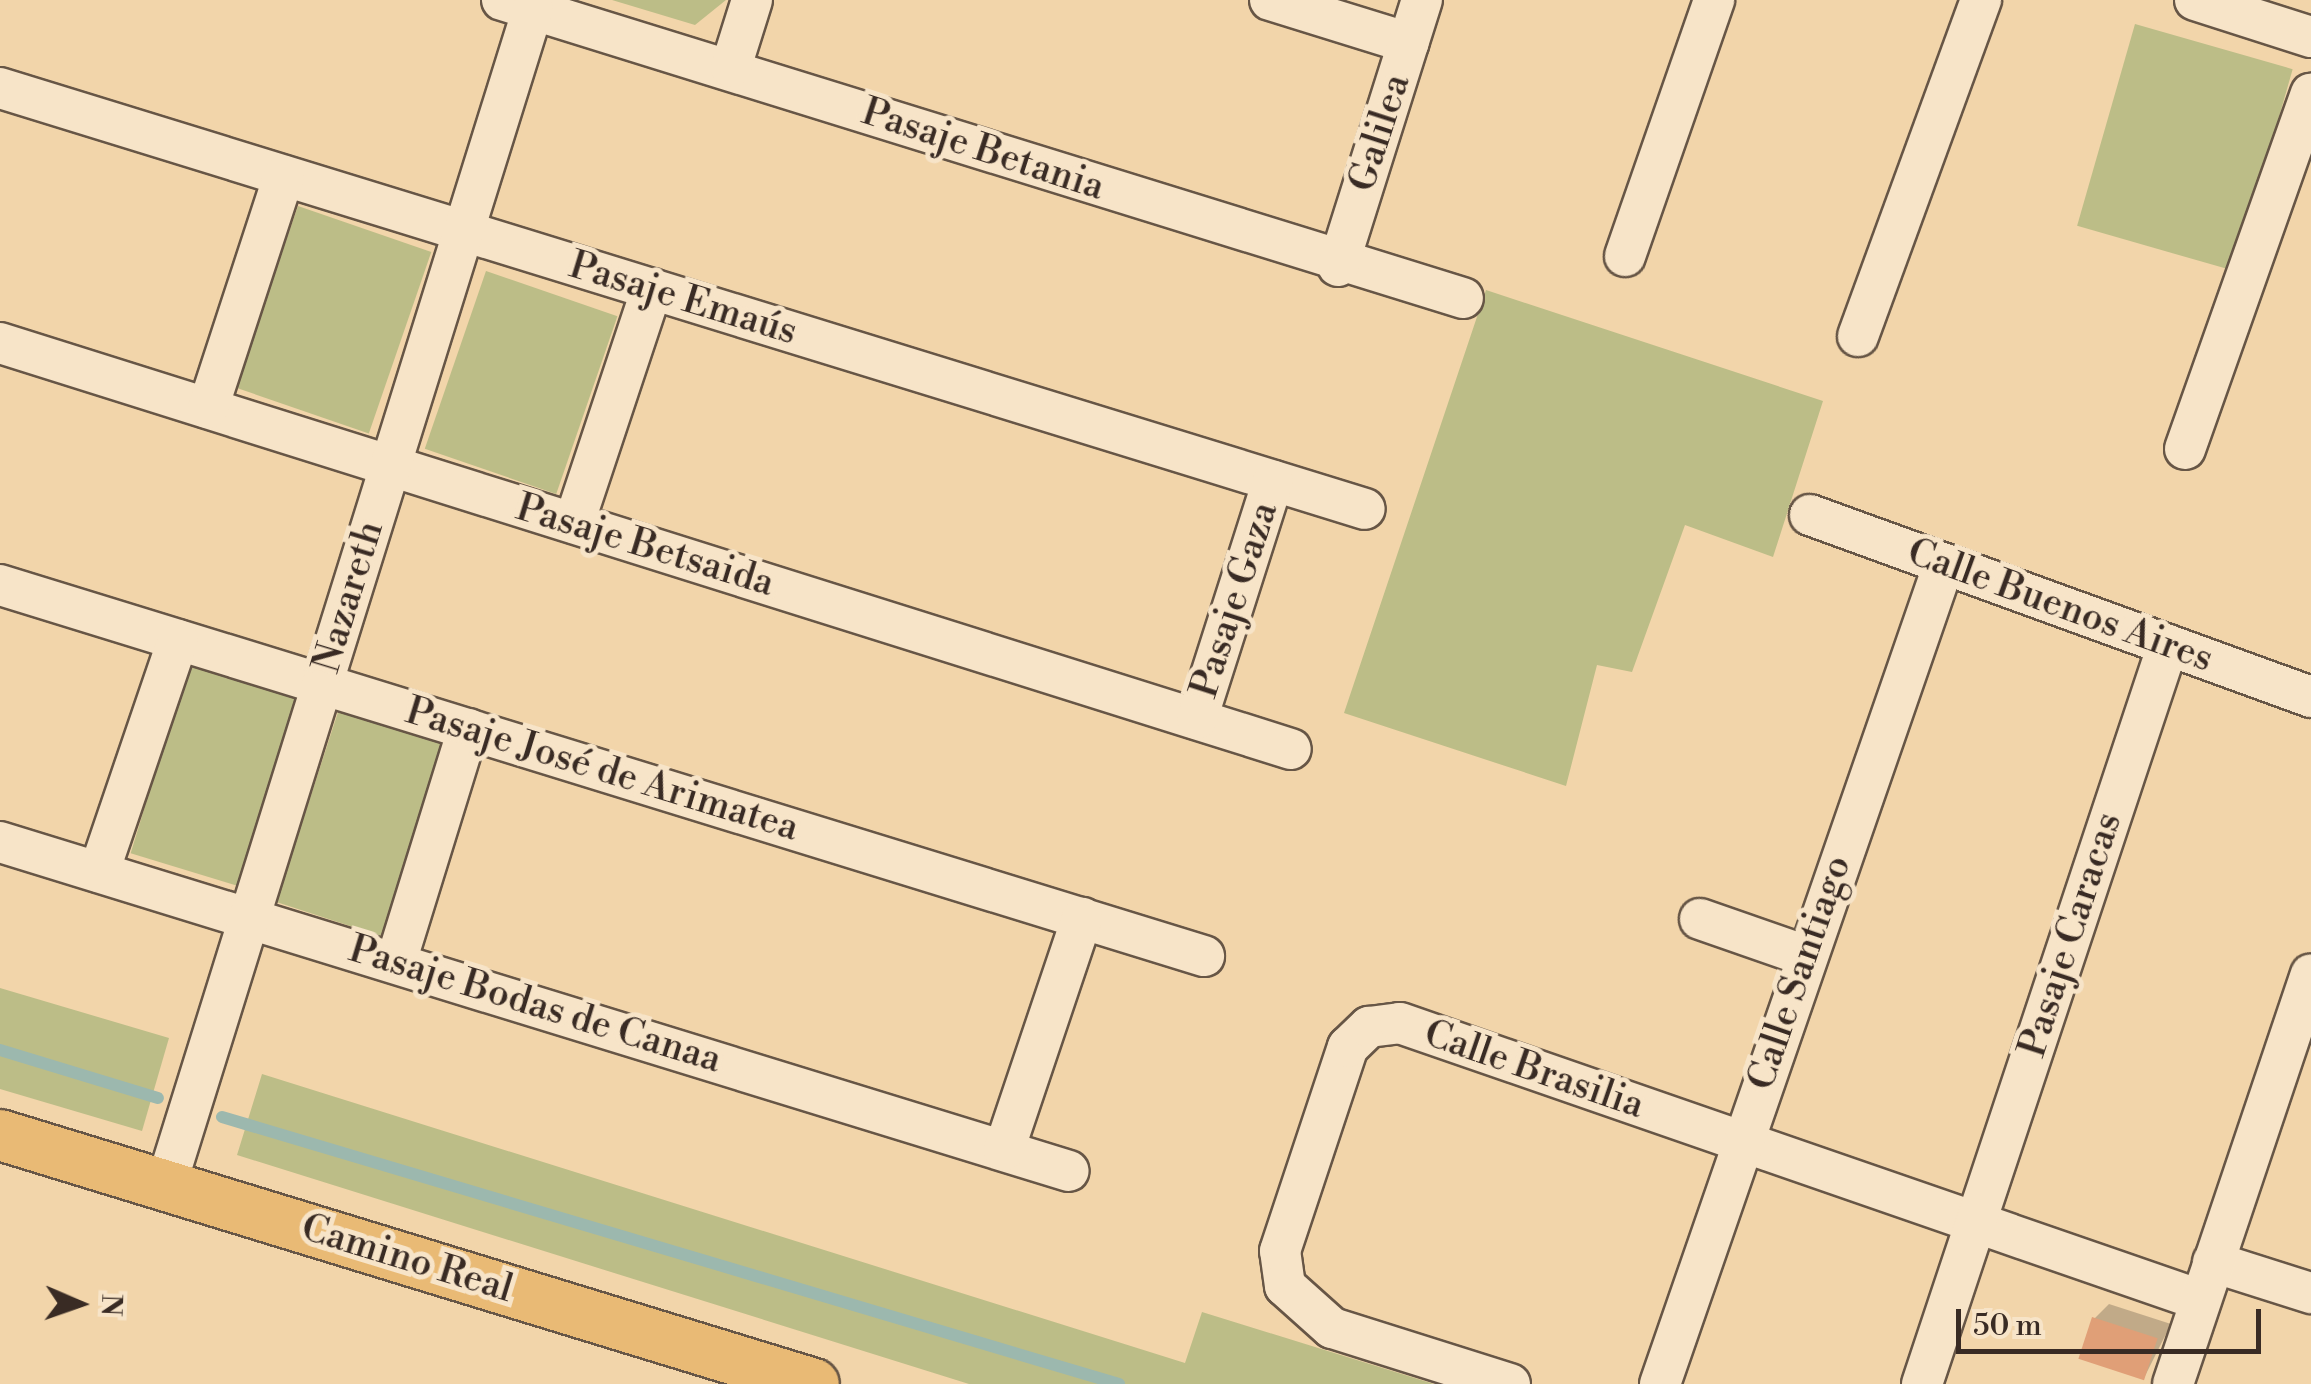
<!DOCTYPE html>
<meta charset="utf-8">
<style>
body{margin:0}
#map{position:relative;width:2311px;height:1384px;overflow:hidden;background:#f2d5aa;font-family:"Libre Bodoni",serif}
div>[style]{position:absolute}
.green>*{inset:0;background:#bcbd87;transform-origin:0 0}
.shadow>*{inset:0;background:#0003}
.stream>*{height:12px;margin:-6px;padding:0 6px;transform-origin:6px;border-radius:6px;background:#9cb8ae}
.building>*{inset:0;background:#e09f77;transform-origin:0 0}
.roads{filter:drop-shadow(2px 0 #675646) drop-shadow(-2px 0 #675646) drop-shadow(0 2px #675646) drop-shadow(0 -2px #675646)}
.minor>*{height:40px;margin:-20px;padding:0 20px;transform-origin:20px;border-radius:20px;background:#f7e4c8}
.major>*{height:50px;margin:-25px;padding:0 25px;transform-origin:25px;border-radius:25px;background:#e9ba75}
span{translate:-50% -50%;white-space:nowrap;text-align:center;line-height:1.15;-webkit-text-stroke:10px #f7e4c8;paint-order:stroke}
.street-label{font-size:38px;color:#392b24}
.north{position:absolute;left:30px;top:1254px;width:100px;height:100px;-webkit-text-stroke:8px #f7e4c8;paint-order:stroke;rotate:92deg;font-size:28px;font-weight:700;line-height:40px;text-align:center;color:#392b24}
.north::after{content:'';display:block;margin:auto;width:35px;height:45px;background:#392b24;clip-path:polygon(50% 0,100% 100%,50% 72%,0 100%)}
.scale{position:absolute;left:1956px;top:1309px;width:305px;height:45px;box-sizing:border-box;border:5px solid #392b24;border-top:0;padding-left:12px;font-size:30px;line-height:35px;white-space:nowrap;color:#392b24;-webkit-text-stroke:8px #f7e4c8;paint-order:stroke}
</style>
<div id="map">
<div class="green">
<div style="clip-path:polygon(612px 0,726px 0,695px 25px)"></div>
<div style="left:2135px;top:24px;width:164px;height:210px;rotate:16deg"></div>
<div style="left:298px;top:206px;width:141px;height:192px;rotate:19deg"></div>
<div style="left:486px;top:271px;width:139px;height:188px;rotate:19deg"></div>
<div style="clip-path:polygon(1486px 290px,1823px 401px,1773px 557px,1685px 525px,1632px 672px,1597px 665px,1566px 786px,1344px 713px)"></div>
<div style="left:190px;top:659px;width:114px;height:203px;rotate:17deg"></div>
<div style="left:339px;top:709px;width:114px;height:203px;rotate:18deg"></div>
<div style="clip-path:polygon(0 988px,169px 1038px,142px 1131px,0 1089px)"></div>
<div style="clip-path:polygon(262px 1074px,1185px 1363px,1202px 1312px,1434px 1384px,969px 1384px,237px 1155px)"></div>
</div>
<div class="shadow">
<div style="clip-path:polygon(2109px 1304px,2171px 1324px,2145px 1376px,2094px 1319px)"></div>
</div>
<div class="stream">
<div style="left:0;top:1050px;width:165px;rotate:16.9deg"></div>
<div style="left:222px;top:1117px;width:936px;rotate:16.58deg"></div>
</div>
<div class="building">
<div style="left:2092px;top:1317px;width:69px;height:44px;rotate:18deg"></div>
</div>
<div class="roads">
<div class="minor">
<div style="left:502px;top:0;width:1006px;rotate:17.23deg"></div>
<div style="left:1270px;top:0;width:145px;rotate:17.2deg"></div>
<div style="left:2195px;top:0;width:122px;rotate:17.7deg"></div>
<div style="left:731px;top:67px;width:70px;rotate:-72.6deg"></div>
<div style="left:0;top:88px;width:1428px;rotate:17.14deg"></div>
<div style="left:1625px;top:256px;width:271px;rotate:-70.8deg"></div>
<div style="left:1338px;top:266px;width:279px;rotate:-72.5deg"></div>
<div style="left:1858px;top:336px;width:358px;rotate:-69.9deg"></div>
<div style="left:0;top:343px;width:1353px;rotate:17.46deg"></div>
<div style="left:208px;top:408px;width:244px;rotate:-71.9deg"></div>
<div style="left:2185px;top:449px;width:377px;rotate:-70.5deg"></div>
<div style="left:1810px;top:515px;width:533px;rotate:19.96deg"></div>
<div style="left:574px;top:523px;width:247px;rotate:-71.6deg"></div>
<div style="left:0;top:585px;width:1260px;rotate:17.13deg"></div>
<div style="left:1197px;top:719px;width:250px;rotate:-72.3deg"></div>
<div style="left:0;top:842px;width:1118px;rotate:17.11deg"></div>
<div style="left:99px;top:872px;width:245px;rotate:-71.2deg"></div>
<div style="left:1700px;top:919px;width:112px;rotate:19.2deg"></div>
<div style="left:396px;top:962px;width:244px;rotate:-72.8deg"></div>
<div style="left:1004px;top:1150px;width:245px;rotate:-71.4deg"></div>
<div style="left:166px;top:1185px;width:1232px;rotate:-72.67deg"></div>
<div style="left:2213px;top:1262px;width:103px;rotate:17.6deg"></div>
<div style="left:1510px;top:1384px;width:187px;rotate:-162.5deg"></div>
<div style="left:1332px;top:1328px;width:63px;rotate:-138.2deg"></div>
<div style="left:1285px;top:1286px;width:35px;rotate:-98deg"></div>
<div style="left:1280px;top:1251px;width:215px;rotate:-71.6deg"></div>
<div style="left:1348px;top:1047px;width:29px;rotate:-44deg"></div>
<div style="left:1369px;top:1027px;width:31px;rotate:-7deg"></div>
<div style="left:1400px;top:1023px;width:847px;rotate:19.1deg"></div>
<div style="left:1660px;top:1384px;width:868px;rotate:-70.9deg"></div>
<div style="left:1922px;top:1384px;width:779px;rotate:-71.59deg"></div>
<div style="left:2173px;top:1384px;width:432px;rotate:-71.4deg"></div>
</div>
<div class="major">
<div style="left:0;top:1135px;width:851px;rotate:17.01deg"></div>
</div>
</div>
<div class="street-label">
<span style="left:1380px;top:133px;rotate:-72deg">Galilea</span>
<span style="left:983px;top:150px;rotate:18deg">Pasaje Betania</span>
<span style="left:683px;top:299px;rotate:17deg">Pasaje Emaús</span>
<span style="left:645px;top:546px;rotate:17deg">Pasaje Betsaida</span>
<span style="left:349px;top:597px;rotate:-73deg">Nazareth</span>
<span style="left:1235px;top:600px;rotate:-72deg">Pasaje Gaza</span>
<span style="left:2060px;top:606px;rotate:20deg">Calle Buenos Aires</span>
<span style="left:602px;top:770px;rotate:17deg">Pasaje José de Arimatea</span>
<span style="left:2071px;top:935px;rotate:-72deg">Pasaje Caracas</span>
<span style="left:1800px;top:973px;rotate:-71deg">Calle Santiago</span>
<span style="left:535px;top:1005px;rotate:17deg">Pasaje Bodas de Canaa</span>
<span style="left:1534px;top:1070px;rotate:19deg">Calle Brasilia</span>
<span style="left:407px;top:1259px;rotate:17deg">Camino Real</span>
</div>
<div class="north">N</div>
<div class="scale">50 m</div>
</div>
